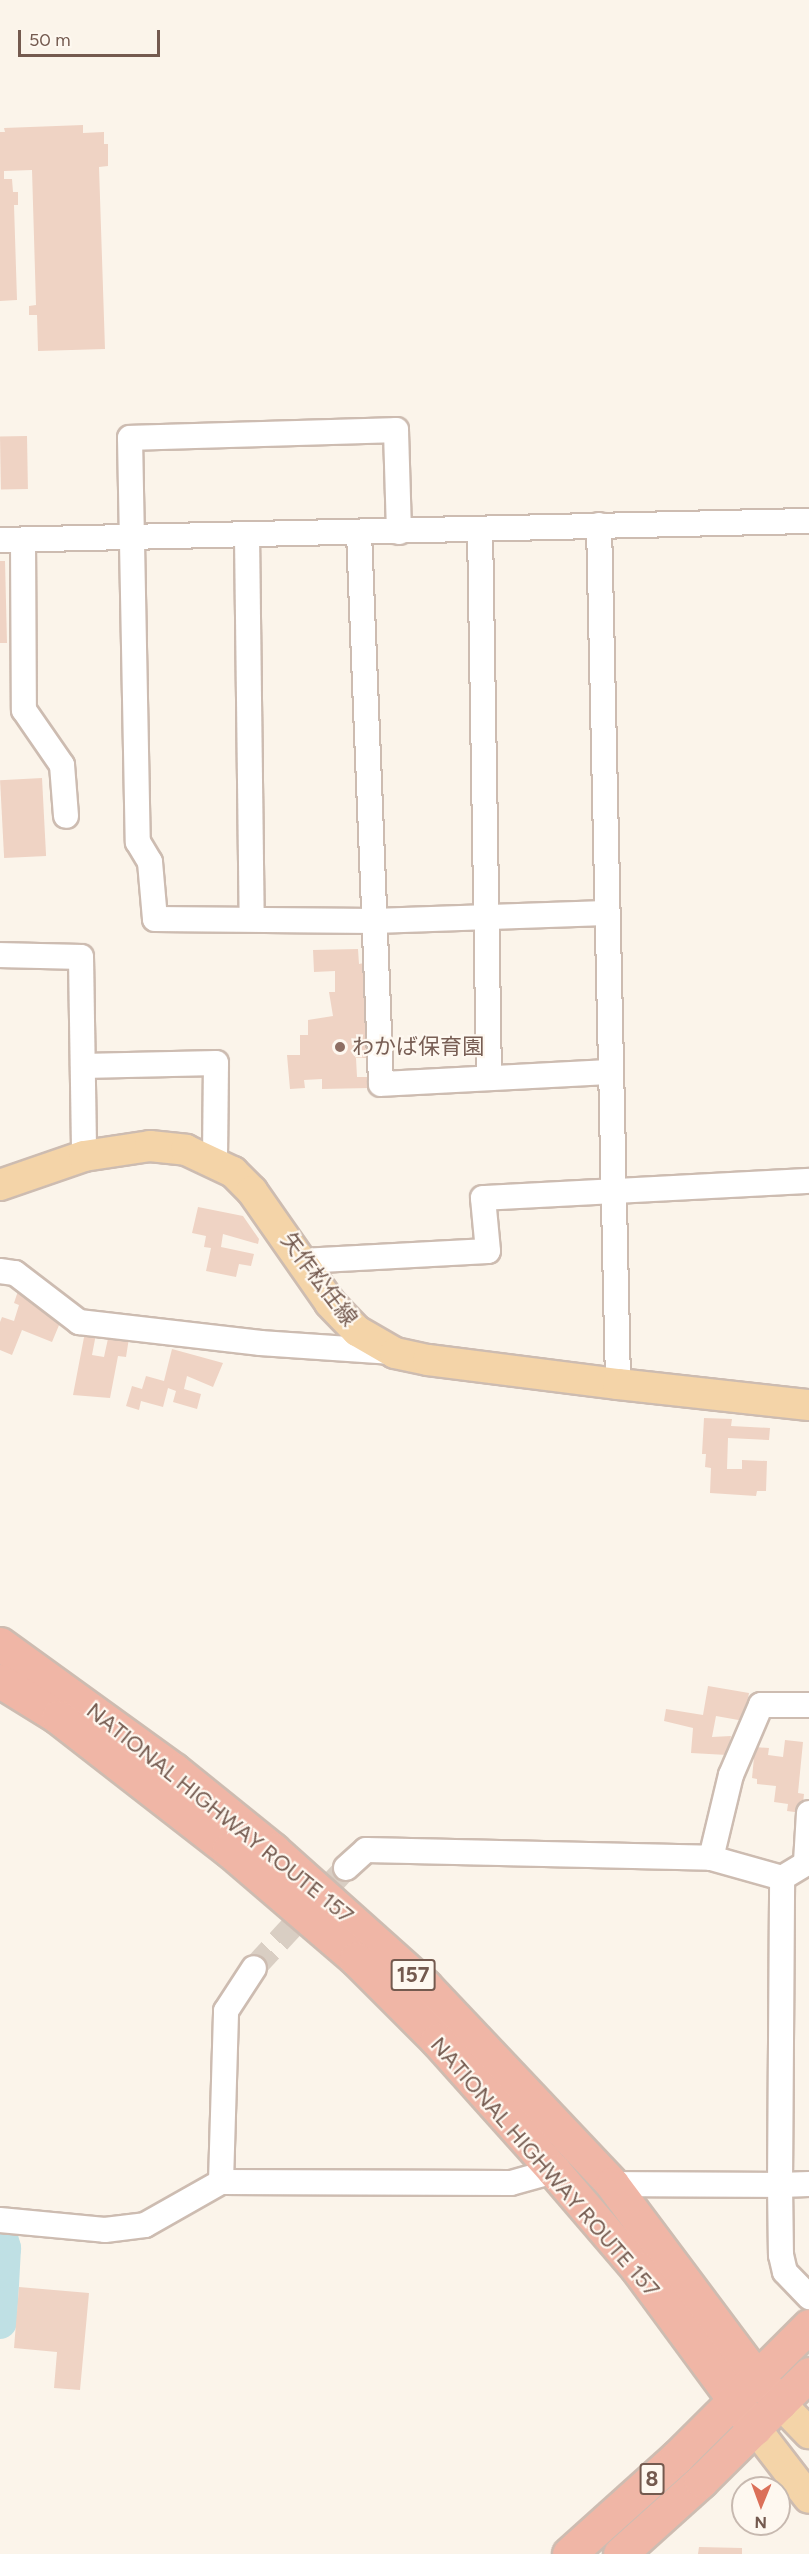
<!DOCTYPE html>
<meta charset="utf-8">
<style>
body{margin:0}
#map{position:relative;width:809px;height:2554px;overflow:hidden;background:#fbf4ea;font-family:Figtree,"Noto Sans JP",sans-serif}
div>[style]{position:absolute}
.river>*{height:34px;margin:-17px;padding:0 17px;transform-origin:17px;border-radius:17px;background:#bfe0e4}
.building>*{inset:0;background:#efd3c4;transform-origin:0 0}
.minor-tunnel>*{height:24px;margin-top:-12px;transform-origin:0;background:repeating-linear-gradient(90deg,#d9cec3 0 24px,transparent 0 36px)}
.roads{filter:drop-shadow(2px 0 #cdbcb1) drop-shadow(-2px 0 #cdbcb1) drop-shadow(0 2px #cdbcb1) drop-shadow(0 -2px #cdbcb1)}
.minor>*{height:24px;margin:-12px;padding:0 12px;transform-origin:12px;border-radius:12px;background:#fff}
.major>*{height:30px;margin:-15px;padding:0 15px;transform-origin:15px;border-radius:15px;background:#f4d4a8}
.highway>*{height:33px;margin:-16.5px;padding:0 16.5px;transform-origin:16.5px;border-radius:16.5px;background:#f0b6a6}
.dots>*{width:16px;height:16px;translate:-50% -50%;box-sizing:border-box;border:3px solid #fef8f0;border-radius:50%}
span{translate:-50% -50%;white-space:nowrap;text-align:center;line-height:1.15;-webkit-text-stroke:4.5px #fef8f0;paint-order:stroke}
.shield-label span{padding:2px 4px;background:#fef8f0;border:2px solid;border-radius:4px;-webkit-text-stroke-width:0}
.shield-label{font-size:21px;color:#745a4f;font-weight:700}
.education-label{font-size:22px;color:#785e54}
.left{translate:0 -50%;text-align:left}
.street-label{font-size:22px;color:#745a4f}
.north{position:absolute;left:731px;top:2476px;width:60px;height:60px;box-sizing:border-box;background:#fef8f0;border:2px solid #c7b9b0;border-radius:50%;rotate:181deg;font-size:16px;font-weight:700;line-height:24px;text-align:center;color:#745a4f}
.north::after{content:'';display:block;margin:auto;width:21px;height:27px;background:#db7059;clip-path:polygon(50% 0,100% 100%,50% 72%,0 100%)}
.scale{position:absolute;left:18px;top:30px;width:142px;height:27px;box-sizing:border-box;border:3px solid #745a4f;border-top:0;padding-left:8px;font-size:18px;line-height:21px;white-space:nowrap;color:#745a4f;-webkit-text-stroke:4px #fef8f0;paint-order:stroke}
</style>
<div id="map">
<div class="river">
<div style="left:0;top:2234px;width:15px;rotate:74deg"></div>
<div style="left:4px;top:2248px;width:74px;rotate:93.1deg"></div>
</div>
<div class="building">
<div style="clip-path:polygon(83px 125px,83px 133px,104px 132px,104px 144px,108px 144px,108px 166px,99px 167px,105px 349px,38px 351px,37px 315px,29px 315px,29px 306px,36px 305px,32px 170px,4px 171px,4px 179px,12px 179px,13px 192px,18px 192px,18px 205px,14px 205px,17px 300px,0 301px,0 132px,5px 132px,4px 128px)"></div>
<div style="left:27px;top:436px;width:53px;height:27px;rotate:89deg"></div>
<div style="clip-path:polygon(0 561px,5px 561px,7px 643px,0 643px)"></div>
<div style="left:42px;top:778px;width:78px;height:42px;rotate:87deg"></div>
<div style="clip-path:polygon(358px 949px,359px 964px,364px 963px,367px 1058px,356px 1058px,357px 1077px,368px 1077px,369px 1088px,322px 1089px,322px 1079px,304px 1080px,305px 1088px,290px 1089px,287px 1055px,300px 1055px,300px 1035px,308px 1035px,308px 1020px,333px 1016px,329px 992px,335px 992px,335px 971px,314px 972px,313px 950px)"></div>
<div style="clip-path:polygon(198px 1207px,243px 1216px,259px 1239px,258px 1244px,223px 1234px,221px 1247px,254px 1254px,251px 1266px,239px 1264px,236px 1277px,206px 1271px,211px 1248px,204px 1247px,206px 1236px,192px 1233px)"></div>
<div style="clip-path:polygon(18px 1291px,38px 1298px,36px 1305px,62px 1318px,52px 1342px,22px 1330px,12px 1355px,0 1350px,0 1322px,2px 1317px,14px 1321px,19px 1305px,14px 1303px)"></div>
<div style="clip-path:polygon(85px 1332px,96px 1334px,92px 1355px,104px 1357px,109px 1334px,129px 1338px,126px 1357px,118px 1356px,110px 1398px,73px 1395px)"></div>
<div style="clip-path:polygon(172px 1349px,223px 1363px,213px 1387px,187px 1376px,184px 1389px,201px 1394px,197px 1409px,173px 1402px,176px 1391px,168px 1388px,163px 1407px,141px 1401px,139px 1410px,126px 1406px,132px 1386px,142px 1389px,146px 1376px,164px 1381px)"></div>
<div style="clip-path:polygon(704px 1418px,732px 1419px,731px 1426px,770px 1428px,769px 1440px,728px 1438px,727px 1469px,742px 1469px,742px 1460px,767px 1461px,766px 1491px,757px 1491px,756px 1496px,710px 1493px,711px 1468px,705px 1467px,706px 1454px,702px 1454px)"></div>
<div style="clip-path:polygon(708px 1686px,749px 1693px,744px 1721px,716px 1716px,712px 1737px,731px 1736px,727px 1755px,691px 1753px,693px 1728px,664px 1721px,666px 1709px,703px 1715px)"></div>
<div style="clip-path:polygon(785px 1740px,803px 1742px,798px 1793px,804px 1794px,802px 1813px,787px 1811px,788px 1804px,774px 1802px,776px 1786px,757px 1784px,757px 1779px,752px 1778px,755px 1747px,769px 1748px,768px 1755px,783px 1757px)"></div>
<div style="clip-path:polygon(19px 2287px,89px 2293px,80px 2390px,54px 2388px,57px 2352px,14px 2348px)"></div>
<div style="clip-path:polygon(699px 2547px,742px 2548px,742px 2554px,698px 2554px)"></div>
</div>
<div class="minor-tunnel">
<div style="left:254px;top:1968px;width:136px;rotate:-47.4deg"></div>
</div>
<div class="roads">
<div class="minor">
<div style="left:599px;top:525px;width:859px;rotate:88.73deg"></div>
<div style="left:480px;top:529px;width:549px;rotate:89.06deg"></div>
<div style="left:399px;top:532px;width:102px;rotate:-91.7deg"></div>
<div style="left:396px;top:430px;width:266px;rotate:178.3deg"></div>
<div style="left:130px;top:438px;width:404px;rotate:88.9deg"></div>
<div style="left:138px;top:842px;width:23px;rotate:59deg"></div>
<div style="left:150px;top:862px;width:57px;rotate:85deg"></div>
<div style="left:155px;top:919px;width:219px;rotate:0.5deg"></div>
<div style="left:374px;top:921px;width:232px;rotate:-2deg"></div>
<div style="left:359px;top:533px;width:551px;rotate:87.71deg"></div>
<div style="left:381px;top:1084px;width:230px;rotate:-3deg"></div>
<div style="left:247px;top:535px;width:384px;rotate:89.3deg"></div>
<div style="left:0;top:540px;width:809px;rotate:-1.35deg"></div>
<div style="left:23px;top:540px;width:170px;rotate:89.7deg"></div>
<div style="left:24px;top:710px;width:67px;rotate:55.4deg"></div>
<div style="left:62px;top:765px;width:51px;rotate:85.5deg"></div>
<div style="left:0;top:955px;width:81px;rotate:1.4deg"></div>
<div style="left:81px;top:957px;width:199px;rotate:89.1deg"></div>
<div style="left:83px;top:1066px;width:133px;rotate:-1.3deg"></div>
<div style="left:216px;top:1063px;width:100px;rotate:90.6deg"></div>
<div style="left:302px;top:1261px;width:186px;rotate:-3.1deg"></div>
<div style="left:488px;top:1251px;width:53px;rotate:-95.4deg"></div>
<div style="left:483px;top:1198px;width:326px;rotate:-3deg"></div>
<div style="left:0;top:1271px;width:15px;rotate:8deg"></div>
<div style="left:15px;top:1273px;width:81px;rotate:37.4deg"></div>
<div style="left:79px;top:1322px;width:183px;rotate:6.6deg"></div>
<div style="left:261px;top:1343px;width:131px;rotate:3.9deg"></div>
<div style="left:711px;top:1858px;width:85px;rotate:-76.5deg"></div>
<div style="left:731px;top:1775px;width:76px;rotate:-66.8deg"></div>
<div style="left:761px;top:1705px;width:48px"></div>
<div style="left:806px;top:1862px;width:49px;rotate:-86.5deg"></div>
<div style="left:346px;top:1868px;width:27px;rotate:-42deg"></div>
<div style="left:366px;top:1850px;width:345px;rotate:1.3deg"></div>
<div style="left:711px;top:1858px;width:74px;rotate:15.7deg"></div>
<div style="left:782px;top:1878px;width:31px;rotate:-31deg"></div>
<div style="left:221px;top:2182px;width:171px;rotate:-88.3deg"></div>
<div style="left:226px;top:2011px;width:51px;rotate:-56.9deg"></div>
<div style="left:612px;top:2184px;width:168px;rotate:0.3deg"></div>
<div style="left:780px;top:2185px;width:307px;rotate:-89.6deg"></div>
<div style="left:809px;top:2184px;width:29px;rotate:178deg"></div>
<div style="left:780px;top:2185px;width:70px;rotate:89.2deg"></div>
<div style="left:781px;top:2255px;width:17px;rotate:77deg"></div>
<div style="left:785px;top:2272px;width:35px;rotate:46deg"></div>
<div style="left:0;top:2220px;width:105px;rotate:5.4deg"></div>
<div style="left:105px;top:2230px;width:40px;rotate:-7.1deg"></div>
<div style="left:145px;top:2225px;width:87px;rotate:-29.5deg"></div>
<div style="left:221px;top:2182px;width:290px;rotate:0.2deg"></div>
<div style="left:511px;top:2183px;width:45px;rotate:-15.6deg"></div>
</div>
<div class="major">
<div style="left:0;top:1185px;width:89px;rotate:-19deg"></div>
<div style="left:84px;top:1156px;width:67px;rotate:-8.6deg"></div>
<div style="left:150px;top:1146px;width:36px;rotate:6deg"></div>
<div style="left:186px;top:1150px;width:52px;rotate:25.1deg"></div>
<div style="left:233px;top:1172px;width:27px;rotate:45deg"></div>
<div style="left:252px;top:1191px;width:136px;rotate:55.1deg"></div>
<div style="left:330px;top:1303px;width:39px;rotate:46deg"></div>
<div style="left:357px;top:1331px;width:44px;rotate:30.1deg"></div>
<div style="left:395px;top:1353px;width:34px;rotate:12deg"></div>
<div style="left:428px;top:1360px;width:192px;rotate:7.2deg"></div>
<div style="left:618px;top:1384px;width:192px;rotate:6.3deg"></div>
<div style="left:780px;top:2403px;width:42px;rotate:46deg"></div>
<div style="left:755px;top:2428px;width:88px;rotate:52.4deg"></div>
</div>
<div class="highway">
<div style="left:0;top:1644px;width:215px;rotate:35.9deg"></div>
<div style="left:174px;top:1770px;width:127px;rotate:38.9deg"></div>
<div style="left:273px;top:1850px;width:204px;rotate:41.8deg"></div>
<div style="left:425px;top:1986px;width:272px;rotate:46.6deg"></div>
<div style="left:612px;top:2184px;width:242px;rotate:53.2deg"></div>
<div style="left:757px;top:2378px;width:34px;rotate:47deg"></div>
<div style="left:0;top:1681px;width:68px;rotate:31.8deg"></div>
<div style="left:58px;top:1717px;width:217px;rotate:37.9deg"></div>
<div style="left:229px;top:1850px;width:167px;rotate:40.6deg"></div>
<div style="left:356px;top:1959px;width:115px;rotate:45deg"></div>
<div style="left:437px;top:2040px;width:176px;rotate:48.2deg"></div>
<div style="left:554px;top:2171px;width:128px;rotate:49.4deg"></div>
<div style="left:637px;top:2268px;width:199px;rotate:53.6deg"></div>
<div style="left:569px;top:2554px;width:145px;rotate:-41.9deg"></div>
<div style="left:677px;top:2457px;width:186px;rotate:-44.8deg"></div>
<div style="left:620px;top:2554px;width:109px;rotate:-42deg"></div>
<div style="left:701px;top:2481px;width:152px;rotate:-44.7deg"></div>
</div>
</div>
<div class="dots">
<div style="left:340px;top:1047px;background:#8d6e63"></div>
</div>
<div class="shield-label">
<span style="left:413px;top:1975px">157</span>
<span style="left:652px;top:2479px">8</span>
</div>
<div class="education-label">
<span class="left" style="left:352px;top:1047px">わかば保育園</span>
</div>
<div class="street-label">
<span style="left:319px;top:1279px;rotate:53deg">矢作松任線</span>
<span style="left:220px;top:1813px;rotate:39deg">NATIONAL HIGHWAY ROUTE 157</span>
<span style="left:545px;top:2167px;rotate:49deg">NATIONAL HIGHWAY ROUTE 157</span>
</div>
<div class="north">N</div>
<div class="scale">50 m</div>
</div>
